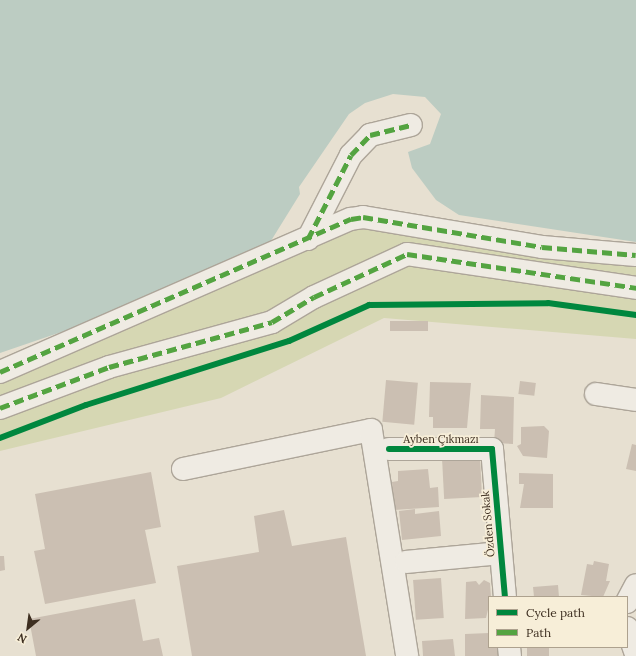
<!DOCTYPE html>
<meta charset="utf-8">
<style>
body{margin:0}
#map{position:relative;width:636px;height:656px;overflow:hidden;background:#e7e0d1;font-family:Lora,serif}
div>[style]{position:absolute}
.green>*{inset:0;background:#d6d7b3}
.water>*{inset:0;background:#bcccc2}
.building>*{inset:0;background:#cbbfb2;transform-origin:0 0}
.roads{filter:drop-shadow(1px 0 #ada599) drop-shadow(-1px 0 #ada599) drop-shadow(0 1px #ada599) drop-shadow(0 -1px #ada599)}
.minor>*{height:22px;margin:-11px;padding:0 11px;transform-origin:11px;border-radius:11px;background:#efebe3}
.quiet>*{height:5px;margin-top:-2.5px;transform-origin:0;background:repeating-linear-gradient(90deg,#54a441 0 10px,transparent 0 15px)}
.cycleway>*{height:6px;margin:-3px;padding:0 3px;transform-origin:3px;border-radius:3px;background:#00873e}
span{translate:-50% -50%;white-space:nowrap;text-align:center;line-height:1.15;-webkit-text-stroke:3.5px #f7eed8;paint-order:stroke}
.street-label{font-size:11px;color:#3d2e20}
.legend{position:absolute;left:488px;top:596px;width:140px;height:52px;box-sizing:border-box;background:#f7eed8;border:1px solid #ada18e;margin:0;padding:5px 7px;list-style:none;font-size:12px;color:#3d2e20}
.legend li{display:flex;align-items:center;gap:8px;height:20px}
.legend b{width:20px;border:1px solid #ada18e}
.north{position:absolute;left:8px;top:608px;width:40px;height:40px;-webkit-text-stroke:3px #f7eed8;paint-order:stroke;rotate:209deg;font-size:11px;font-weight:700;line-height:16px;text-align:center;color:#3d2e20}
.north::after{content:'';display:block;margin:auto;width:14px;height:18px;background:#3d2e20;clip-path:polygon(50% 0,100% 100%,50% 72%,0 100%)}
</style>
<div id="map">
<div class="green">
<div style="clip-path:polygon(372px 218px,636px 250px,636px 339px,384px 318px,221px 398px,0 451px,0 379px)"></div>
</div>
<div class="water">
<div style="clip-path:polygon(0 0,636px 0,636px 242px,459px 215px,436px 200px,412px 168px,408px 152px,430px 144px,441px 114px,425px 97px,393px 94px,365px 103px,349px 114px,299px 187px,300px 194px,269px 244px,76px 327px,0 353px)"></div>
</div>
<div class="building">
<div style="left:390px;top:321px;width:38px;height:10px"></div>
<div style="left:386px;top:380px;width:32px;height:42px;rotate:5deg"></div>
<div style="left:520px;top:381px;width:16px;height:13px;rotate:7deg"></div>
<div style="clip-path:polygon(430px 382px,471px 383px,467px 428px,433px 428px,433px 417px,429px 417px)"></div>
<div style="clip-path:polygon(481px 395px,514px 397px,513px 444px,494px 443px,495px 429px,480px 429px)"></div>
<div style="clip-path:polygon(544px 426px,549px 431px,547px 458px,523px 456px,517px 446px,521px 444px,521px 427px)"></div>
<div style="clip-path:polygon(632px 444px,636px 445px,636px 471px,626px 469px)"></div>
<div style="left:480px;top:457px;width:40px;height:38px;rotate:87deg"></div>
<div style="clip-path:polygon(428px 469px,430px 488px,438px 487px,439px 507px,394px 510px,392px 482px,398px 481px,398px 471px)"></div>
<div style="clip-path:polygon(151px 472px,161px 527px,145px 530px,156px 583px,45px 604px,34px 551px,45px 549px,35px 494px)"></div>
<div style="clip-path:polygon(519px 473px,553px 474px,553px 508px,520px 508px,524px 484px,519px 484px)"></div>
<div style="clip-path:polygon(415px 509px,415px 514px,439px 511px,441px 536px,402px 540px,399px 511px)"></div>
<div style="clip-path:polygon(284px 510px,292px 546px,346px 537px,366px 656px,192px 656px,177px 566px,259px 552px,254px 516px)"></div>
<div style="clip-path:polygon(0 556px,4px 556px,5px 570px,0 571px)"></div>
<div style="clip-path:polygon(594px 561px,609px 564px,606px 581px,610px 581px,603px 597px,581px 595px,587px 564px,593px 565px)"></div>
<div style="left:441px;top:578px;width:40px;height:28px;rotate:86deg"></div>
<div style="clip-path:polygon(484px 580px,490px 583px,491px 597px,486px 618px,465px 619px,466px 582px,476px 581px,479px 585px)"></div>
<div style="clip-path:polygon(558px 585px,559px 597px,534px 597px,533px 587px)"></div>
<div style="clip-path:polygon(135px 599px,143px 641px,159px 638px,163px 656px,36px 656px,29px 619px)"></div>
<div style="clip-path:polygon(489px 633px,489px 647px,500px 647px,501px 656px,465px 656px,465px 634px)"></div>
<div style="clip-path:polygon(453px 639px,455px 656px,423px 656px,422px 641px)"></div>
<div style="left:527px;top:647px;width:22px;height:9px"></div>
</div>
<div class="roads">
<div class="minor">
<div style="left:308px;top:239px;width:94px;rotate:-62.9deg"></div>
<div style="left:351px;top:155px;width:28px;rotate:-46deg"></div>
<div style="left:370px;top:135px;width:42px;rotate:-13.7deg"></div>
<div style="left:0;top:372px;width:383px;rotate:-23.6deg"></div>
<div style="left:351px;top:219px;width:12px;rotate:-9deg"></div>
<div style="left:363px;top:217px;width:181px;rotate:9.5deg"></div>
<div style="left:542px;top:247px;width:94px;rotate:4.9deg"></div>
<div style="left:596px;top:394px;width:40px;rotate:8.5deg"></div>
<div style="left:0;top:408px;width:116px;rotate:-20.6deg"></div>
<div style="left:109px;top:367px;width:169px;rotate:-15.4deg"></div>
<div style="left:272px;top:322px;width:49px;rotate:-30.8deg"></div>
<div style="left:314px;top:297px;width:102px;rotate:-24.8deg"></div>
<div style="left:407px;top:254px;width:232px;rotate:8.4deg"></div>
<div style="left:389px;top:449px;width:103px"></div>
<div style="left:492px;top:449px;width:149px;rotate:85deg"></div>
<div style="left:183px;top:469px;width:192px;rotate:-11.7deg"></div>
<div style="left:371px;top:430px;width:229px;rotate:80.9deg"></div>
<div style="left:406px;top:562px;width:95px;rotate:-5.4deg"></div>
<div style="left:627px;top:602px;width:19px;rotate:-62deg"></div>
<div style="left:627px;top:628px;width:28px;rotate:71deg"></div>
<div style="left:509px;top:647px;width:9px;rotate:84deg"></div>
</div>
</div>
<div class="quiet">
<div style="left:308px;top:239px;width:94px;rotate:-62.9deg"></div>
<div style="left:351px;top:155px;width:28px;rotate:-46deg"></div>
<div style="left:370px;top:135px;width:42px;rotate:-13.7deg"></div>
<div style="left:0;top:372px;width:383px;rotate:-23.6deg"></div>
<div style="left:351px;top:219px;width:12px;rotate:-9deg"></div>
<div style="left:363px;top:217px;width:181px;rotate:9.5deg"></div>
<div style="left:542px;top:247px;width:94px;rotate:4.9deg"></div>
<div style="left:0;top:408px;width:116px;rotate:-20.6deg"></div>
<div style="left:109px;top:367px;width:169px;rotate:-15.4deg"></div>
<div style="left:272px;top:322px;width:49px;rotate:-30.8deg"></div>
<div style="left:314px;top:297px;width:102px;rotate:-24.8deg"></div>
<div style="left:407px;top:254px;width:232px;rotate:8.4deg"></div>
</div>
<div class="cycleway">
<div style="left:0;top:438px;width:92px;rotate:-21deg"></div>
<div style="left:86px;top:405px;width:213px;rotate:-17.5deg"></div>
<div style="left:289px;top:341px;width:88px;rotate:-24.2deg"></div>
<div style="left:369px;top:305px;width:179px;rotate:-0.6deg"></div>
<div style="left:548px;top:303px;width:89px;rotate:7.8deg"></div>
<div style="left:389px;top:449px;width:103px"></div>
<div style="left:492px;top:449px;width:149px;rotate:85deg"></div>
</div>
<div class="street-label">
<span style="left:441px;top:439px">Ayben Çıkmazı</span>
<span style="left:488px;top:524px;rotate:-95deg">Özden Sokak</span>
</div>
<ul class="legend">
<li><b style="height:5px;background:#00873e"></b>Cycle path</li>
<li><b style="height:5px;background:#54a441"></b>Path</li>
</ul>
<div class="north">N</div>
</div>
